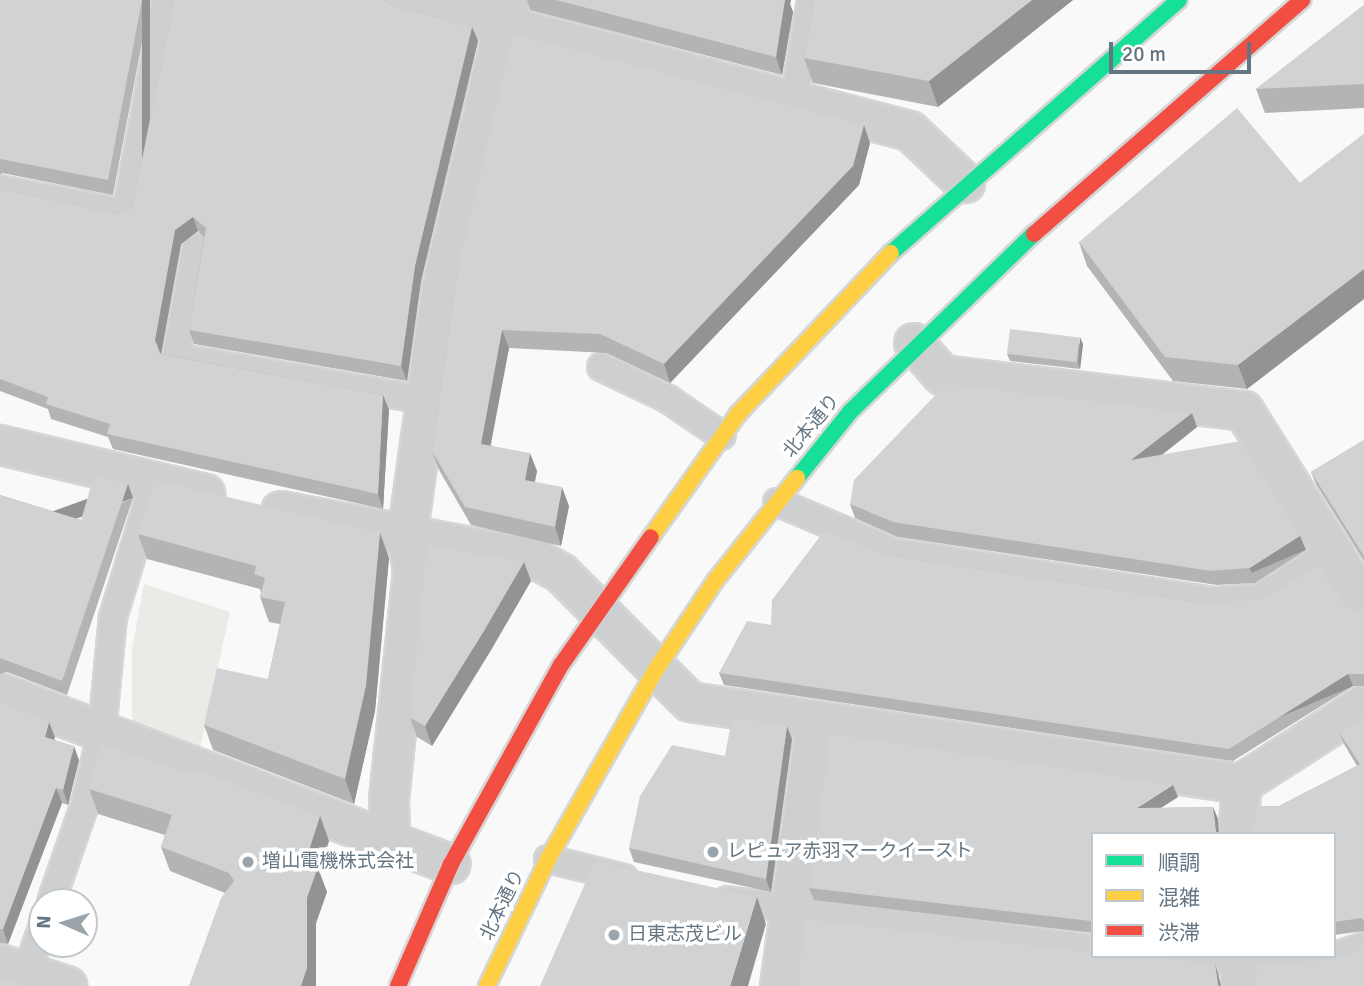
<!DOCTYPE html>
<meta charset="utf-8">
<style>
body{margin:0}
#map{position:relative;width:1364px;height:986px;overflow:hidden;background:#f9f9f9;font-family:Signika,"Noto Sans JP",sans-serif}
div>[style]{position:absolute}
.green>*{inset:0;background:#e8ebe6}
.roads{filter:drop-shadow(2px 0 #d5d6d6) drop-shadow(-2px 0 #d5d6d6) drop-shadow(0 2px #d5d6d6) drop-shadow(0 -2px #d5d6d6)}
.lane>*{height:26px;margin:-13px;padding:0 13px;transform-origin:13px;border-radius:13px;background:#cecfd0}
.street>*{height:38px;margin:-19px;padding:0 19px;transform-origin:19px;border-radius:19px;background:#cecfd0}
.fast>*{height:16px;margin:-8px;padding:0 8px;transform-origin:8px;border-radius:8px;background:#16e098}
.slow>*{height:16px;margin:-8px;padding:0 8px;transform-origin:8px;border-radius:8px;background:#ffcf43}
.jam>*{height:16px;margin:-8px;padding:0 8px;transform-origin:8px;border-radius:8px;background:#f24e42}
.wall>*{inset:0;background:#b3b5b5}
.shaded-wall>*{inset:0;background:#929394;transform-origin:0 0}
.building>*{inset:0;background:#d0d2d3;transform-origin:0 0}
.dots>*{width:19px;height:19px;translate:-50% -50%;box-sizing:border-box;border:4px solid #fff;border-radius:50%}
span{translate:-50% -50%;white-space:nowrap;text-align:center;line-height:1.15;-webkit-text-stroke:7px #fff;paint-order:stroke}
.street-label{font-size:19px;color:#657683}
.poi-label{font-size:19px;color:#657683}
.left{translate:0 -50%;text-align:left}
.legend{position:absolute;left:1091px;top:832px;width:245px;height:126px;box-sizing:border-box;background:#fff;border:2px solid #c1c8cd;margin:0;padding:9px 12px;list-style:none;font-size:21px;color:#657683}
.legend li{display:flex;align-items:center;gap:14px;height:35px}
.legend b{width:35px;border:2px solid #c1c8cd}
.north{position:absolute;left:28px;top:888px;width:70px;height:70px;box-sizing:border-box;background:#fff;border:2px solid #c1c8cd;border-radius:50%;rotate:273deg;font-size:19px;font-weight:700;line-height:28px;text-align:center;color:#657683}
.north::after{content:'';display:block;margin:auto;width:24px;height:32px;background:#99a4ac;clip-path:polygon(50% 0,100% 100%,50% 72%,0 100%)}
.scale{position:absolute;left:1109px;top:42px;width:142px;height:32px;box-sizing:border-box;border:4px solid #657683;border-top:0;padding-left:9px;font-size:21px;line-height:24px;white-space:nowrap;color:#657683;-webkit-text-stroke:5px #fff;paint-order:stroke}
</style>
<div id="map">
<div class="green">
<div style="clip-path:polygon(144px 584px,230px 612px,199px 754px,132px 726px,132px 649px)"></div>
</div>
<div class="roads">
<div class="lane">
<div style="left:794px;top:100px;width:101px;rotate:-80.4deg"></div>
<div style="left:0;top:189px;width:128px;rotate:10.8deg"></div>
<div style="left:126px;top:213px;width:217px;rotate:-79.4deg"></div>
<div style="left:196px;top:247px;width:112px;rotate:100.3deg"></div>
<div style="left:176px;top:357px;width:254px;rotate:9.8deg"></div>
<div style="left:601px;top:367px;width:74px;rotate:25.5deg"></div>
<div style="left:668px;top:399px;width:65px;rotate:34.4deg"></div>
<div style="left:777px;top:502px;width:127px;rotate:23.1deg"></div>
<div style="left:894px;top:552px;width:326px;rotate:8.7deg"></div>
<div style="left:1216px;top:601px;width:44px;rotate:-3.9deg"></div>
<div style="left:1260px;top:598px;width:83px;rotate:-32.7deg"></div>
<div style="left:548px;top:859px;width:78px;rotate:14deg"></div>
<div style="left:727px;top:900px;width:369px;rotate:7.6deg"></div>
<div style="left:51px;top:902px;width:104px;rotate:-70.9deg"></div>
<div style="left:85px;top:804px;width:75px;rotate:-76.9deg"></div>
<div style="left:102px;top:731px;width:115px;rotate:-84.5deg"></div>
<div style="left:113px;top:617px;width:140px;rotate:-73deg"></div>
<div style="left:1173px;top:956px;width:68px;rotate:5.9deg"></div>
<div style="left:1241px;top:963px;width:91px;rotate:-4.4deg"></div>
<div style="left:1334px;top:956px;width:32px;rotate:-18deg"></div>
<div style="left:26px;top:974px;width:49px;rotate:-70.8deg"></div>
</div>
<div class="street">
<div style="left:406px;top:0;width:521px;rotate:14.57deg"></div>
<div style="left:910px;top:131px;width:76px;rotate:43.4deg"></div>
<div style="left:914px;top:343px;width:43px;rotate:48.8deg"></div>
<div style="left:942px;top:375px;width:304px;rotate:6.8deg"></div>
<div style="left:1244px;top:411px;width:226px;rotate:57.9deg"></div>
<div style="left:0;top:445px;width:211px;rotate:13.4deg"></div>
<div style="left:281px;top:511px;width:261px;rotate:10.8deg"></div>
<div style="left:537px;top:560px;width:27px;rotate:28deg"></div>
<div style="left:561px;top:573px;width:182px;rotate:45deg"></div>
<div style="left:690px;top:702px;width:557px;rotate:8.46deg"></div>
<div style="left:1241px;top:784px;width:146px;rotate:-32.7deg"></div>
<div style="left:0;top:693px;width:482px;rotate:20.8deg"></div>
<div style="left:1239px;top:834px;width:50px;rotate:-87.7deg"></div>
<div style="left:390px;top:841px;width:42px;rotate:-91.4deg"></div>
<div style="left:389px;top:799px;width:231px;rotate:-84deg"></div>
<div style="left:413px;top:569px;width:32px;rotate:-101deg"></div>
<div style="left:407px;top:538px;width:254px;rotate:-82.1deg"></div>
<div style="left:442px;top:286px;width:294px;rotate:-76.6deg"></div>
<div style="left:1241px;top:956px;width:30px;rotate:90deg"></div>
<div style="left:0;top:964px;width:71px;rotate:18.2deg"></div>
<div style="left:780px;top:986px;width:264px;rotate:-82.2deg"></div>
</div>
<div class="fast">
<div style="left:891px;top:253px;width:383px;rotate:-41.3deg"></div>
<div style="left:797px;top:478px;width:85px;rotate:-51.2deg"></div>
<div style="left:850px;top:412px;width:256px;rotate:-44.1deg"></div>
</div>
<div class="slow">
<div style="left:651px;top:537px;width:151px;rotate:-54.7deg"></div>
<div style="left:738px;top:414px;width:222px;rotate:-46.5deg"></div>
<div style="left:487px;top:986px;width:141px;rotate:-64.3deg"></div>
<div style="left:548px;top:859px;width:220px;rotate:-60.3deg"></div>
<div style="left:657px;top:668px;width:105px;rotate:-56.3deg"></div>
<div style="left:715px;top:581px;width:132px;rotate:-51.5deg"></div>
</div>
<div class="jam">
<div style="left:1034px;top:234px;width:356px;rotate:-41.1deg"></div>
<div style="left:398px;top:986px;width:133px;rotate:-66.5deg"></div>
<div style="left:451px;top:864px;width:227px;rotate:-61.1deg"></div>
<div style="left:561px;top:665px;width:156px;rotate:-54.9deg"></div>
</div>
</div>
<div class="wall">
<div style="clip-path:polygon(0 0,150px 0,113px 195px,2px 173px,0 175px)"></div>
<div style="clip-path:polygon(174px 0,386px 0,395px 6px,472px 27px,478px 41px,421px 281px,407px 381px,194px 344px,189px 330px,204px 237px,198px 231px,181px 244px,161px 354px,383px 395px,389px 410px,383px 509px,113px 449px,108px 437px,51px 419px,48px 409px,0 391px,0 189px,118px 214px,132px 209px)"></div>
<div style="clip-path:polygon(527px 0,791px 0,790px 4px,793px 12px,782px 75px,530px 10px)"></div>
<div style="clip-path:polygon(814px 0,1073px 0,938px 107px,813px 83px,804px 58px)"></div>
<div style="clip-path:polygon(1364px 5px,1364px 108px,1265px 113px,1256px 89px)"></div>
<div style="clip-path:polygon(1364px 134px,1364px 299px,1247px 389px,1173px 381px,1087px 266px,1079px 242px,1300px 183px)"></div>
<div style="clip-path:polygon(870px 143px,859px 185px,670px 383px,607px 353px,509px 348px,491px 445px,537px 471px,535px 482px,569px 506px,561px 546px,471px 525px,439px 470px,432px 451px,457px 272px)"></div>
<div style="clip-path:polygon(1083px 344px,1080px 369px,1010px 361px,1007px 354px)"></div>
<div style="clip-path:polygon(1197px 427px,1162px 455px,1300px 536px,1306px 550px,1255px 583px,1217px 585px,898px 537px,855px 518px,850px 504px)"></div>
<div style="clip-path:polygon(1364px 440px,1364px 561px,1316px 484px,1311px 472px)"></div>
<div style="clip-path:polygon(0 495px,81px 520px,133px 498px,67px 695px,7px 672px,0 674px)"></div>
<div style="clip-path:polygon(380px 533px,389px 558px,375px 711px,354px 804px,213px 750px,204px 725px,268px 679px,280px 624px,269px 622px,260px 597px,261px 593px,260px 589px,147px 559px,138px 534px)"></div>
<div style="clip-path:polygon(887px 555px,1209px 604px,1341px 602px,1361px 612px,1364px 610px,1364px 686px,1353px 686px,1233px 761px,724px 685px,719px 673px,771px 625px)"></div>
<div style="clip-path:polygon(531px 581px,491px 650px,432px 746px,417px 737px,410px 718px)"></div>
<div style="clip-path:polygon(0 702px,55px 737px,54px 739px,79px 760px,68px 805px,62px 803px,8px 944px,0 943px)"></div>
<div style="clip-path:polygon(1364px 716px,1364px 931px,1334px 935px,1334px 834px,1279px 806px,1357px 766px,1344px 744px,1339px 732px)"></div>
<div style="clip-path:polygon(792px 739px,771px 892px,634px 862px,629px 848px)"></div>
<div style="clip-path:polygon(89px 789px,320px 816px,329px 841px,319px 871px,327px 892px,316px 923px,316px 986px,189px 986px,225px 893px,170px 871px,161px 847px,165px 835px,98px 814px)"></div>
<div style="clip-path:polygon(1178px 797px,1161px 808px,1213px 807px,1218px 819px,1093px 834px,1093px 933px,814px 900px,809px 888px)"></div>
</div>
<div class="shaded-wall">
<div style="left:142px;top:0;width:8px;height:183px"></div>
<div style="clip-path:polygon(784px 0,791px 0,790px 4px,793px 12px,782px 75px,776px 57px)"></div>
<div style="clip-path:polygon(1032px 0,1073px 0,938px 107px,929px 81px)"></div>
<div style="clip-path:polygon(472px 27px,478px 41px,421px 281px,407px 381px,401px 366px,415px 266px)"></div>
<div style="clip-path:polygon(864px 125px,870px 143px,859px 185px,670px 383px,664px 364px)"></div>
<div style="clip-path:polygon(193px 217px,198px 231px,181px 244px,161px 354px,155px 340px,175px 230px)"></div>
<div style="clip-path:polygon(1364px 269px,1364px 299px,1247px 389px,1238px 365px)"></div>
<div style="clip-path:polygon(502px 330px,509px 348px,487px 462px,481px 444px)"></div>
<div style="clip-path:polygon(1080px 337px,1083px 344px,1080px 369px,1078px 362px)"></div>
<div style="clip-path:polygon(383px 395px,389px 410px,383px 509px,378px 494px)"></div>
<div style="clip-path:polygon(1192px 413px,1197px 427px,1136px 475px,1131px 460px)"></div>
<div style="clip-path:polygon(530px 453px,537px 471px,531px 499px,525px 480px)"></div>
<div style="left:128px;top:484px;width:15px;height:208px;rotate:70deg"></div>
<div style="clip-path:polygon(562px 487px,569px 506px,561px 546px,555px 527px)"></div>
<div style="clip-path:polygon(380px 533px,389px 558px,375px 711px,354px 804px,345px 779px)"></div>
<div style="left:1300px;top:536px;width:15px;height:59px;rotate:67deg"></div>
<div style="clip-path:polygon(524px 562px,531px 581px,491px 650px,432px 746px,425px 726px)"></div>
<div style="left:1348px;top:674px;width:13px;height:141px;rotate:67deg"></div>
<div style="clip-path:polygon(49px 722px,55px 737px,50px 751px,45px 737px)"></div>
<div style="clip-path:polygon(787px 726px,792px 739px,771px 892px,766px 879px)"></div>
<div style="clip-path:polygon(74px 746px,79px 760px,68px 805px,63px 790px)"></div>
<div style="clip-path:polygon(1173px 785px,1178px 797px,1141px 820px,1137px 808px)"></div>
<div style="clip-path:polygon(56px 788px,62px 803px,8px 944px,3px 929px)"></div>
<div style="clip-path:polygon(1213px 807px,1218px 819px,1219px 834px,1216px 834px)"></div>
<div style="clip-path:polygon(320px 816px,329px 841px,319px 871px,327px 892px,316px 923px,316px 986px,301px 986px,305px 863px)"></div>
<div style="clip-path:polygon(757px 897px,766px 924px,748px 986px,730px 986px)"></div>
<div style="clip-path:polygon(1215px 964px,1219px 977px,1221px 986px,1218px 986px)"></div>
</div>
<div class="building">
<div style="clip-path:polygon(0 0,142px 0,108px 180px,0 159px)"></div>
<div style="clip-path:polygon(174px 0,385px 0,395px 6px,472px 27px,415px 266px,401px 366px,189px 330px,206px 228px,193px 217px,175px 230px,155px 340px,160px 354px,383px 395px,378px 494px,107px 434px,110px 424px,46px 404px,48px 397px,0 379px,0 189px,118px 214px,132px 209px)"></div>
<div style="clip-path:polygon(556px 0,785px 0,776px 57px)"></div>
<div style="clip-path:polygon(814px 0,1032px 0,929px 81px,804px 58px)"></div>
<div style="clip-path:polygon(1364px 5px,1364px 84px,1256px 89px)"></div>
<div style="clip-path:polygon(513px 34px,864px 125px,853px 166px,664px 364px,600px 334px,502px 330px,481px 444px,530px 453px,525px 480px,562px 487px,555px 527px,465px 507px,432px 451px,457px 272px)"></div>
<div style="clip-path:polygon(1237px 108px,1300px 183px,1364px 134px,1364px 269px,1238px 365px,1165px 357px,1079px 242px)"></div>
<div style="left:1010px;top:329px;width:70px;height:25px;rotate:7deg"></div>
<div style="clip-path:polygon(946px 384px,1192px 413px,1131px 460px,1241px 441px,1300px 536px,1250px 568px,1211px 571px,893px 522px,850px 504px,854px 480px)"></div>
<div style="clip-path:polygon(1364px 440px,1364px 556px,1311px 472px)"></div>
<div style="clip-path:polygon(94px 476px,128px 484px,62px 681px,0 658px,0 495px,81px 520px)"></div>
<div style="clip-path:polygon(155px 480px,380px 533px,366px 686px,345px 779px,204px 725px,217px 668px,268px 679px,285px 602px,260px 597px,265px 578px,254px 574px,256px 566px,138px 534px)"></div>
<div style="clip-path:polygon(824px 531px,887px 555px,1209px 604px,1264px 599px,1318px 565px,1341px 602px,1361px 612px,1364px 610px,1364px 674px,1348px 674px,1229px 749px,719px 673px,747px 621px,771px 625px,772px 600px)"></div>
<div style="clip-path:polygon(427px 545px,524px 562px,484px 631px,425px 726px,410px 718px)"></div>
<div style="clip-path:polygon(0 702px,49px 722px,45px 737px,74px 746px,63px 790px,56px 788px,3px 929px,0 929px)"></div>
<div style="clip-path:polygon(1364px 716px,1364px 921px,1362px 918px,1334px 922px,1334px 834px,1252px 834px,1253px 833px,1257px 806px,1279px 806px,1360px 764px,1339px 732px)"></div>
<div style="clip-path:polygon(732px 717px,787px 726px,766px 879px,629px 848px,640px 796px,672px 745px,725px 756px)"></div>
<div style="clip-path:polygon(831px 734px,1173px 785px,1137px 808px,1213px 807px,1216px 833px,1218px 834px,1093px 834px,1093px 924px,1090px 921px,809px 888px)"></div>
<div style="clip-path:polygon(100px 745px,193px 774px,194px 769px,320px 816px,305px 863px,318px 867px,307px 898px,307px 968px,301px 986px,189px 986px,221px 898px,234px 881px,229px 873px,161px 847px,172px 815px,89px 789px)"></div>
<div style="clip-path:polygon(595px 861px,757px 897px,730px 986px,540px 986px)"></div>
<div style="clip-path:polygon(805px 919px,1087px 952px,1093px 948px,1093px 956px,1162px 956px,1166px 959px,1215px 964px,1218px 985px,1219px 986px,798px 986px)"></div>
<div style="clip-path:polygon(1364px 949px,1364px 986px,1254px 986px,1255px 985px,1258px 965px,1335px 959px)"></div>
<div style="clip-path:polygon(0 976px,22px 986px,0 986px)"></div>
</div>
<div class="dots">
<div style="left:713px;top:852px;background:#99a4ac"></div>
<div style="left:248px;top:862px;background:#99a4ac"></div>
<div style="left:614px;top:935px;background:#99a4ac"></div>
</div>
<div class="street-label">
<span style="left:812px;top:426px;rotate:-50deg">北本通り</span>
<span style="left:503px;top:905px;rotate:-64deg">北本通り</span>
</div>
<div class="poi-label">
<span class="left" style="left:727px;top:852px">レピュア赤羽マークイースト</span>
<span class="left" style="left:262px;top:862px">増山電機株式会社</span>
<span class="left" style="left:628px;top:935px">日東志茂ビル</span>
</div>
<ul class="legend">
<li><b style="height:9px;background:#16e098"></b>順調</li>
<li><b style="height:9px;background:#ffcf43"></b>混雑</li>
<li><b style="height:9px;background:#f24e42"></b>渋滞</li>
</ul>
<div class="north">N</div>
<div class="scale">20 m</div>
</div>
